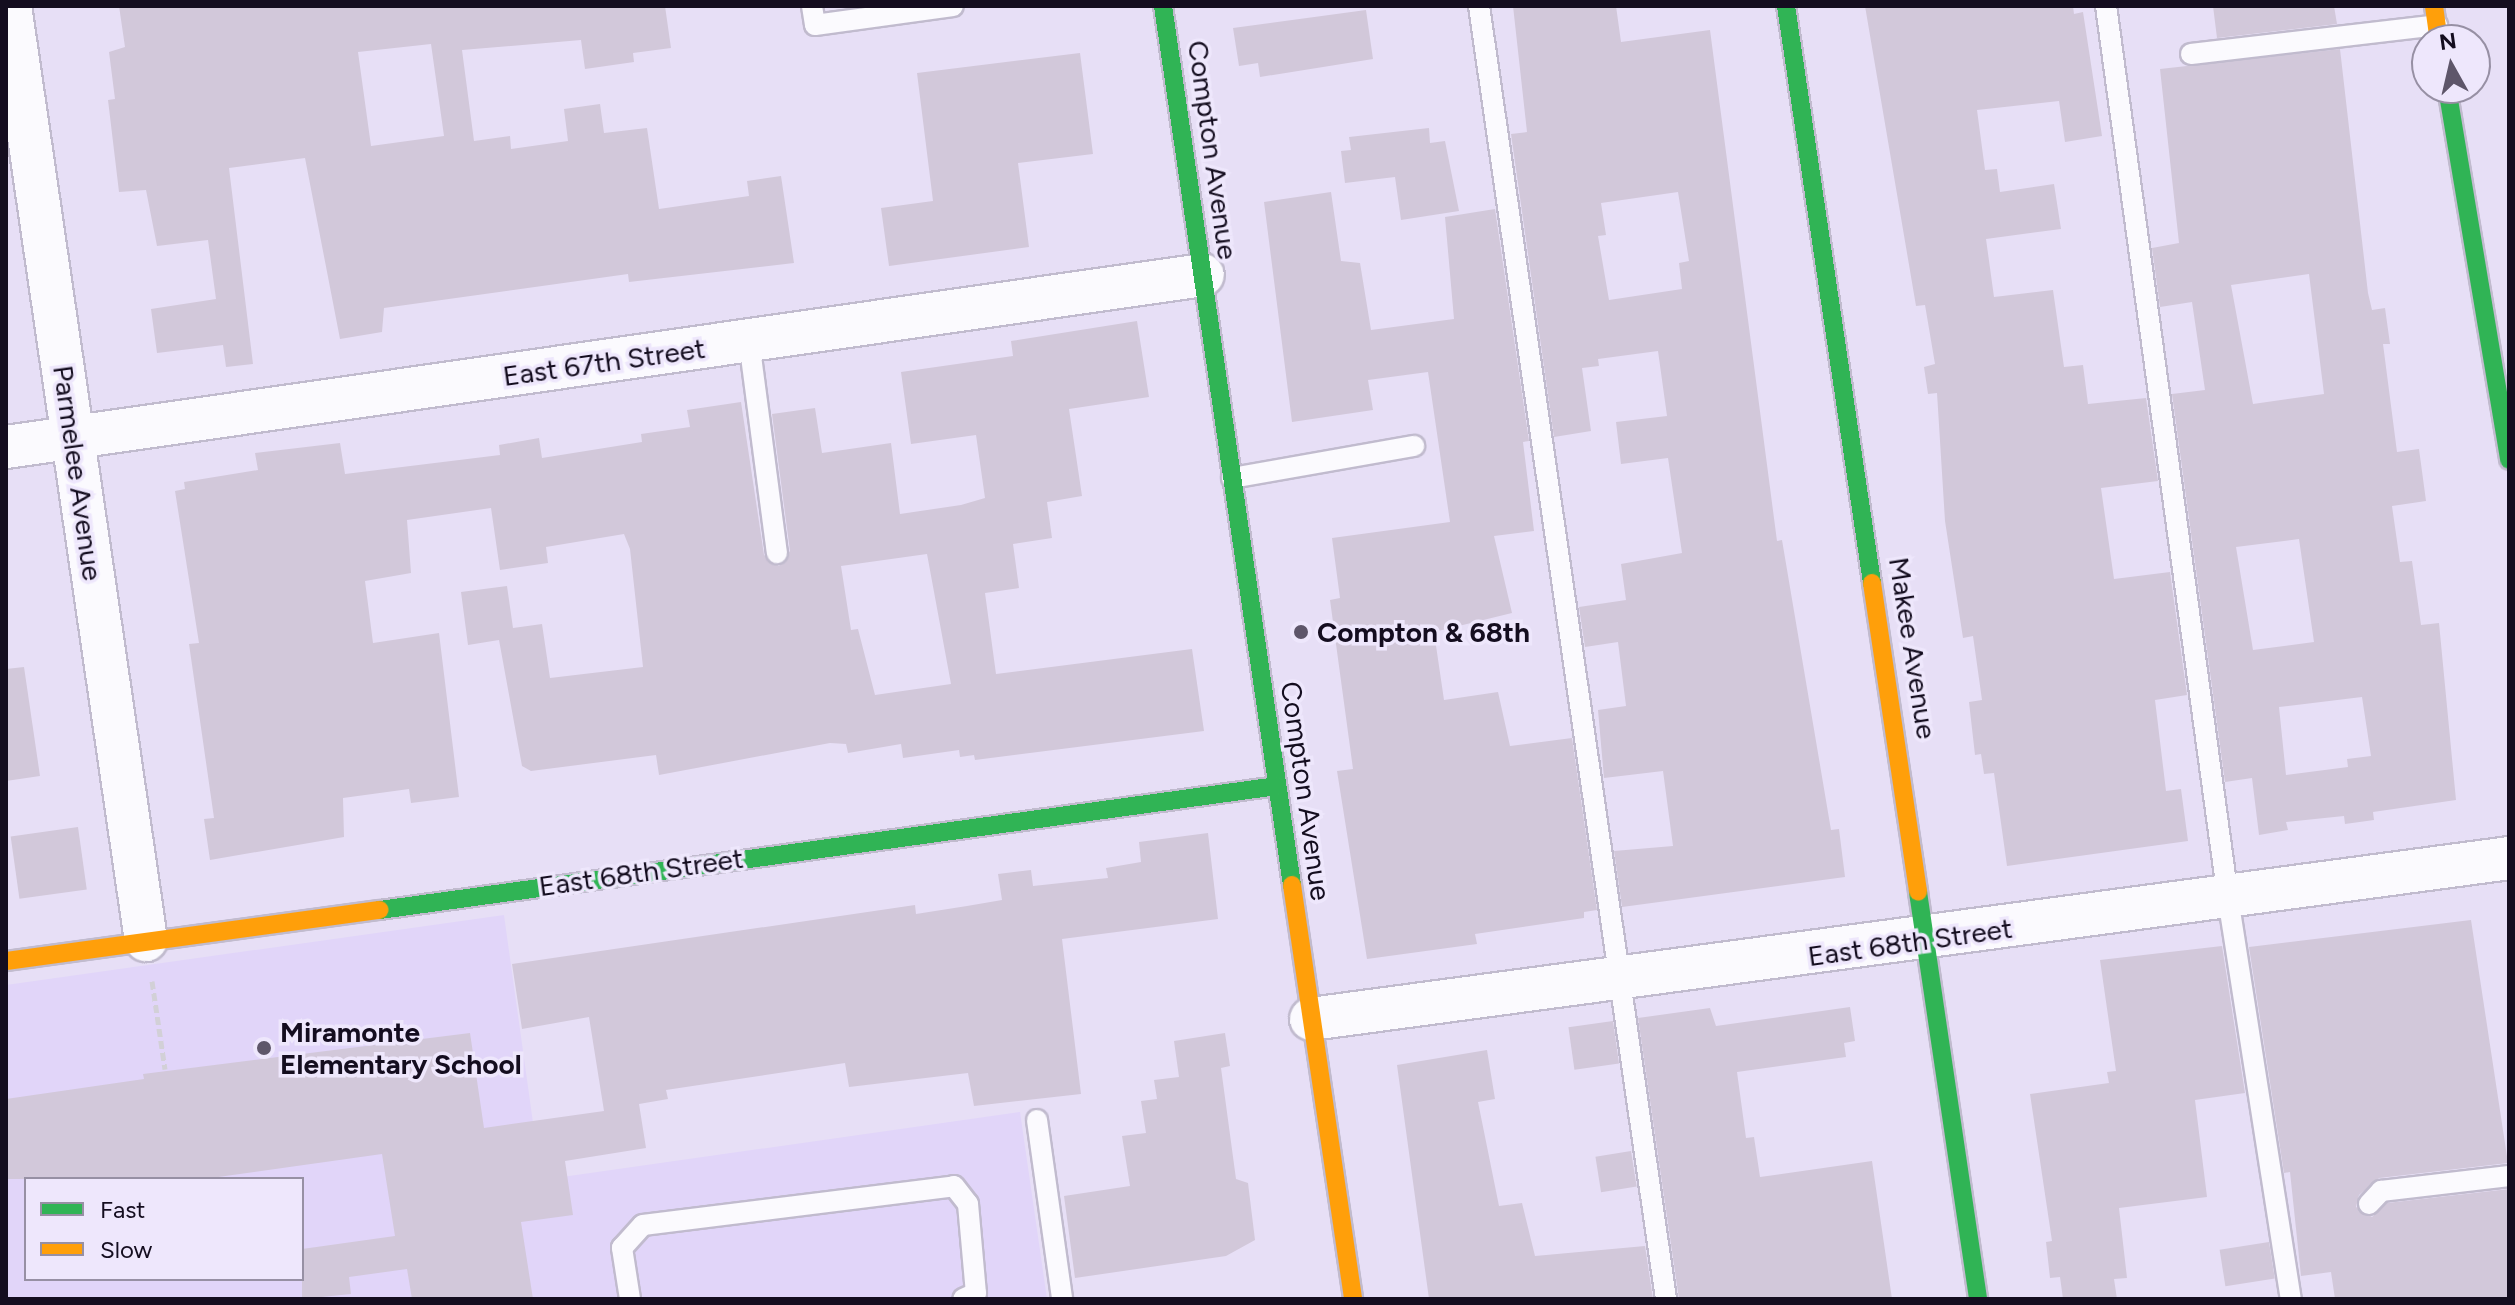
<!DOCTYPE html>
<style>
body{margin:0}
#map{position:relative;width:2515px;height:1305px;overflow:hidden;background:#e7dff6;font-family:Figtree,sans-serif}
div>[style]{position:absolute}
.built>*{inset:0;background:#e1d5f9}
.building>*{inset:0;background:#d2c8da;transform-origin:0 0}
.path>*{height:5px;margin-top:-2.5px;transform-origin:0;background:repeating-linear-gradient(90deg,#d2d0d7 0 8px,transparent 0 12px)}
.roads{filter:drop-shadow(2px 0 #c1bbce) drop-shadow(-2px 0 #c1bbce) drop-shadow(0 2px #c1bbce) drop-shadow(0 -2px #c1bbce)}
.lane>*{height:20px;margin:-10px;padding:0 10px;transform-origin:10px;border-radius:10px;background:#fbfafe}
.street>*{height:42px;margin:-21px;padding:0 21px;transform-origin:21px;border-radius:21px;background:#fbfafe}
.fast>*{height:18px;margin:-9px;padding:0 9px;transform-origin:9px;border-radius:9px;background:#30b455}
.slow>*{height:18px;margin:-9px;padding:0 9px;transform-origin:9px;border-radius:9px;background:#ff9f0a}
.dots>*{width:22px;height:22px;translate:-50% -50%;box-sizing:border-box;border:4px solid #eee7fc;border-radius:50%}
span{translate:-50% -50%;white-space:nowrap;text-align:center;line-height:1.15;-webkit-text-stroke:7px #eee7fc;paint-order:stroke}
.street-label{font-size:28px;color:#140d1f}
.poi-label{font-size:28px;color:#140d1f;font-weight:700}
.left{translate:0 -50%;text-align:left}
.frame{position:absolute;inset:0;border:8px solid #140d1f;pointer-events:none}
.legend{position:absolute;left:24px;top:1177px;width:280px;height:104px;box-sizing:border-box;background:#eee7fc;border:2px solid #9790a4;margin:0;padding:10px 14px;list-style:none;font-size:24px;color:#140d1f}
.legend li{display:flex;align-items:center;gap:16px;height:40px}
.legend b{width:40px;border:2px solid #9790a4}
.north{position:absolute;left:2411px;top:24px;width:80px;height:80px;box-sizing:border-box;background:#eee7fc;border:2px solid #9790a4;border-radius:50%;rotate:352deg;font-size:22px;font-weight:700;line-height:32px;text-align:center;color:#140d1f}
.north::after{content:'';display:block;margin:auto;width:28px;height:36px;background:#5e566a;clip-path:polygon(50% 0,100% 100%,50% 72%,0 100%)}
</style>
<div id="map">
<div class="built">
<div style="clip-path:polygon(evenodd,504px 915px,541px 1180px,1020px 1112px,1047px 1299px,6px 1299px,6px 985px,504px 915px,26px 1179px,302px 1179px,302px 1279px,26px 1279px,26px 1179px)"></div>
</div>
<div class="building">
<div style="clip-path:polygon(evenodd,119px 6px,665px 6px,671px 48px,633px 53px,634px 62px,585px 69px,581px 40px,462px 50px,474px 141px,510px 136px,511px 149px,568px 141px,564px 109px,600px 104px,604px 133px,647px 128px,659px 209px,749px 196px,747px 181px,781px 176px,794px 263px,629px 282px,628px 274px,384px 308px,382px 332px,340px 339px,305px 158px,229px 168px,253px 364px,226px 367px,223px 345px,157px 353px,151px 309px,216px 299px,208px 240px,157px 246px,146px 190px,119px 192px,108px 100px,115px 99px,109px 52px,125px 47px,119px 6px,431px 44px,444px 136px,371px 146px,358px 52px,431px 44px)"></div>
<div style="clip-path:polygon(evenodd,1513px 6px,1616px 6px,1621px 42px,1710px 30px,1777px 541px,1782px 540px,1831px 830px,1839px 829px,1845px 877px,1622px 907px,1614px 851px,1673px 846px,1663px 771px,1604px 778px,1598px 710px,1626px 706px,1618px 642px,1585px 647px,1579px 607px,1626px 600px,1621px 564px,1682px 553px,1668px 458px,1621px 464px,1616px 422px,1667px 416px,1658px 351px,1598px 359px,1599px 366px,1582px 368px,1591px 431px,1554px 437px,1511px 134px,1527px 132px,1513px 6px,1678px 192px,1689px 261px,1679px 263px,1682px 289px,1609px 300px,1598px 236px,1606px 235px,1601px 203px,1678px 192px)"></div>
<div style="clip-path:polygon(1865px 6px,2073px 6px,2074px 14px,2083px 12px,2102px 136px,2065px 142px,2059px 101px,1977px 110px,1985px 170px,1997px 169px,2000px 192px,2054px 184px,2061px 229px,1986px 239px,1994px 297px,2053px 290px,2064px 367px,2083px 365px,2088px 404px,2146px 398px,2158px 481px,2101px 488px,2114px 579px,2170px 572px,2187px 695px,2155px 700px,2166px 791px,2181px 789px,2188px 841px,2007px 866px,1994px 773px,1984px 774px,1981px 754px,1975px 755px,1969px 702px,1982px 700px,1973px 636px,1963px 638px,1945px 521px,1937px 393px,1928px 394px,1924px 367px,1935px 364px,1925px 305px,1916px 306px)"></div>
<div style="clip-path:polygon(2213px 6px,2334px 6px,2337px 24px,2217px 38px)"></div>
<div style="clip-path:polygon(1366px 10px,1373px 59px,1260px 77px,1258px 63px,1239px 66px,1233px 28px)"></div>
<div style="clip-path:polygon(evenodd,2340px 49px,2368px 293px,2372px 310px,2385px 308px,2390px 344px,2383px 344px,2397px 452px,2419px 449px,2426px 501px,2392px 506px,2400px 562px,2412px 561px,2421px 625px,2439px 623px,2456px 800px,2373px 812px,2374px 820px,2345px 824px,2344px 816px,2286px 822px,2288px 830px,2259px 835px,2252px 778px,2225px 782px,2172px 394px,2205px 390px,2192px 302px,2160px 307px,2152px 248px,2179px 243px,2160px 69px,2340px 49px,2309px 274px,2324px 394px,2253px 404px,2231px 285px,2309px 274px,2340px 49px,2299px 539px,2314px 642px,2253px 650px,2236px 547px,2299px 539px,2340px 49px,2362px 697px,2371px 756px,2347px 759px,2348px 767px,2286px 775px,2279px 707px,2362px 697px)"></div>
<div style="clip-path:polygon(1080px 53px,1093px 154px,1018px 163px,1029px 247px,889px 266px,881px 208px,933px 201px,917px 73px)"></div>
<div style="clip-path:polygon(1429px 128px,1430px 143px,1445px 141px,1459px 211px,1401px 220px,1395px 177px,1345px 183px,1341px 151px,1351px 150px,1349px 137px)"></div>
<div style="clip-path:polygon(1331px 192px,1341px 261px,1360px 263px,1371px 330px,1454px 319px,1445px 217px,1495px 209px,1529px 441px,1523px 442px,1534px 531px,1494px 536px,1512px 613px,1434px 632px,1444px 700px,1498px 692px,1510px 746px,1572px 738px,1597px 910px,1584px 912px,1584px 918px,1475px 934px,1477px 944px,1367px 959px,1337px 771px,1353px 769px,1330px 600px,1340px 598px,1332px 538px,1450px 522px,1428px 372px,1368px 380px,1373px 410px,1292px 422px,1264px 202px)"></div>
<div style="clip-path:polygon(evenodd,1137px 321px,1149px 397px,1069px 409px,1082px 496px,1047px 502px,1052px 538px,1013px 544px,1019px 588px,985px 593px,996px 674px,1192px 649px,1204px 731px,975px 760px,974px 755px,960px 757px,959px 750px,903px 758px,901px 744px,848px 753px,846px 744px,830px 743px,659px 775px,656px 755px,531px 771px,522px 766px,499px 640px,468px 645px,461px 592px,507px 586px,513px 628px,542px 624px,550px 678px,643px 667px,630px 549px,624px 534px,546px 547px,548px 563px,500px 570px,491px 508px,407px 520px,411px 573px,365px 581px,373px 643px,439px 633px,459px 797px,411px 803px,409px 789px,343px 798px,344px 837px,210px 860px,204px 819px,214px 818px,189px 644px,199px 643px,175px 491px,185px 489px,184px 482px,258px 470px,255px 453px,340px 443px,345px 474px,500px 455px,499px 445px,539px 438px,542px 458px,642px 442px,641px 434px,690px 427px,687px 410px,741px 402px,764px 555px,779px 566px,790px 551px,772px 414px,815px 408px,822px 453px,891px 443px,900px 514px,961px 505px,985px 498px,976px 435px,911px 444px,901px 372px,1013px 356px,1011px 341px,1137px 321px,927px 554px,951px 684px,875px 695px,858px 629px,851px 630px,841px 566px,927px 554px)"></div>
<div style="clip-path:polygon(24px 667px,40px 776px,6px 781px,6px 669px)"></div>
<div style="left:78px;top:827px;width:63px;height:68px;rotate:82deg"></div>
<div style="clip-path:polygon(1208px 833px,1218px 919px,1062px 939px,1081px 1094px,974px 1106px,968px 1073px,849px 1087px,845px 1063px,666px 1090px,668px 1099px,639px 1104px,646px 1148px,565px 1161px,573px 1215px,521px 1222px,533px 1299px,412px 1299px,407px 1269px,349px 1277px,351px 1294px,302px 1299px,302px 1249px,395px 1236px,382px 1154px,204px 1179px,6px 1179px,6px 1099px,144px 1079px,143px 1074px,470px 1033px,484px 1128px,604px 1111px,589px 1017px,522px 1029px,512px 964px,915px 905px,916px 914px,967px 906px,1002px 900px,998px 874px,1031px 870px,1033px 886px,1108px 878px,1106px 868px,1141px 862px,1139px 842px)"></div>
<div style="clip-path:polygon(2471px 920px,2508px 1163px,2379px 1178px,2359px 1195px,2356px 1207px,2372px 1217px,2387px 1203px,2509px 1189px,2509px 1299px,2335px 1299px,2331px 1272px,2301px 1276px,2290px 1172px,2284px 1173px,2249px 947px)"></div>
<div style="clip-path:polygon(2222px 946px,2245px 1093px,2195px 1100px,2207px 1197px,2119px 1208px,2127px 1278px,2114px 1279px,2117px 1299px,2063px 1299px,2060px 1277px,2050px 1278px,2046px 1242px,2052px 1241px,2030px 1094px,2109px 1083px,2107px 1072px,2116px 1071px,2100px 960px)"></div>
<div style="clip-path:polygon(1850px 1007px,1855px 1041px,1844px 1043px,1846px 1057px,1737px 1072px,1746px 1138px,1754px 1137px,1760px 1177px,1872px 1161px,1892px 1299px,1679px 1299px,1638px 1018px,1710px 1008px,1716px 1026px)"></div>
<div style="left:1613px;top:1021px;width:43px;height:45px;rotate:82deg"></div>
<div style="clip-path:polygon(1225px 1033px,1230px 1066px,1221px 1068px,1236px 1179px,1248px 1183px,1255px 1240px,1226px 1256px,1075px 1278px,1064px 1196px,1130px 1186px,1122px 1136px,1146px 1133px,1141px 1101px,1157px 1099px,1154px 1080px,1179px 1077px,1174px 1041px)"></div>
<div style="clip-path:polygon(1487px 1050px,1495px 1099px,1478px 1102px,1499px 1206px,1522px 1203px,1535px 1256px,1645px 1246px,1653px 1299px,1429px 1299px,1397px 1065px)"></div>
<div style="left:1631px;top:1151px;width:36px;height:36px;rotate:81deg"></div>
<div style="left:2269px;top:1242px;width:37px;height:50px;rotate:81deg"></div>
</div>
<div class="path">
<div style="left:152px;top:981px;width:89px;rotate:81.6deg"></div>
</div>
<div class="roads">
<div class="lane">
<div style="left:812px;top:6px;width:19px;rotate:81deg"></div>
<div style="left:815px;top:25px;width:139px;rotate:-7.8deg"></div>
<div style="left:1479px;top:6px;width:1306px;rotate:81.77deg"></div>
<div style="left:2106px;top:6px;width:900px;rotate:82.21deg"></div>
<div style="left:2228px;top:898px;width:406px;rotate:81.1deg"></div>
<div style="left:2191px;top:54px;width:248px;rotate:-6.7deg"></div>
<div style="left:749px;top:341px;width:214px;rotate:82.5deg"></div>
<div style="left:1232px;top:478px;width:185px;rotate:-10deg"></div>
<div style="left:1037px;top:1120px;width:181px;rotate:82deg"></div>
<div style="left:2369px;top:1204px;width:18px;rotate:-47deg"></div>
<div style="left:2381px;top:1191px;width:129px;rotate:-6.7deg"></div>
<div style="left:630px;top:1299px;width:52px;rotate:-98.9deg"></div>
<div style="left:622px;top:1248px;width:31px;rotate:-48deg"></div>
<div style="left:643px;top:1225px;width:313px;rotate:-7.1deg"></div>
<div style="left:954px;top:1186px;width:23px;rotate:52deg"></div>
<div style="left:968px;top:1204px;width:89px;rotate:84.9deg"></div>
<div style="left:976px;top:1293px;width:14px;rotate:155deg"></div>
</div>
<div class="street">
<div style="left:10px;top:6px;width:944px;rotate:81.72deg"></div>
<div style="left:6px;top:447px;width:1209px;rotate:-8.18deg"></div>
<div style="left:1311px;top:1019px;width:1209px;rotate:-7.65deg"></div>
</div>
<div class="fast">
<div style="left:1163px;top:6px;width:888px;rotate:81.65deg"></div>
<div style="left:1786px;top:6px;width:583px;rotate:81.52deg"></div>
<div style="left:2447px;top:88px;width:377px;rotate:80.5deg"></div>
<div style="left:1918px;top:892px;width:411px;rotate:81.6deg"></div>
<div style="left:380px;top:910px;width:906px;rotate:-7.87deg"></div>
</div>
<div class="slow">
<div style="left:2434px;top:6px;width:34px;rotate:82deg"></div>
<div style="left:1872px;top:583px;width:312px;rotate:81.5deg"></div>
<div style="left:1292px;top:885px;width:418px;rotate:81.6deg"></div>
<div style="left:6px;top:961px;width:377px;rotate:-7.8deg"></div>
</div>
</div>
<div class="dots">
<div style="left:1301px;top:632px;background:#5e566a"></div>
<div style="left:264px;top:1048px;background:#5e566a"></div>
</div>
<div class="street-label">
<span style="left:1213px;top:150px;rotate:82deg">Compton Avenue</span>
<span style="left:604px;top:362px;rotate:-8deg">East 67th Street</span>
<span style="left:78px;top:473px;rotate:82deg">Parmelee Avenue</span>
<span style="left:1913px;top:648px;rotate:81deg">Makee Avenue</span>
<span style="left:1306px;top:791px;rotate:82deg">Compton Avenue</span>
<span style="left:641px;top:872px;rotate:-8deg">East 68th Street</span>
<span style="left:1910px;top:942px;rotate:-8deg">East 68th Street</span>
</div>
<div class="poi-label">
<span class="left" style="left:1317px;top:632px">Compton &amp; 68th</span>
<span class="left" style="left:280px;top:1048px">Miramonte<br>Elementary School</span>
</div>
<div class="frame"></div>
<ul class="legend">
<li><b style="height:10px;background:#30b455"></b>Fast</li>
<li><b style="height:10px;background:#ff9f0a"></b>Slow</li>
</ul>
<div class="north">N</div>
</div>
